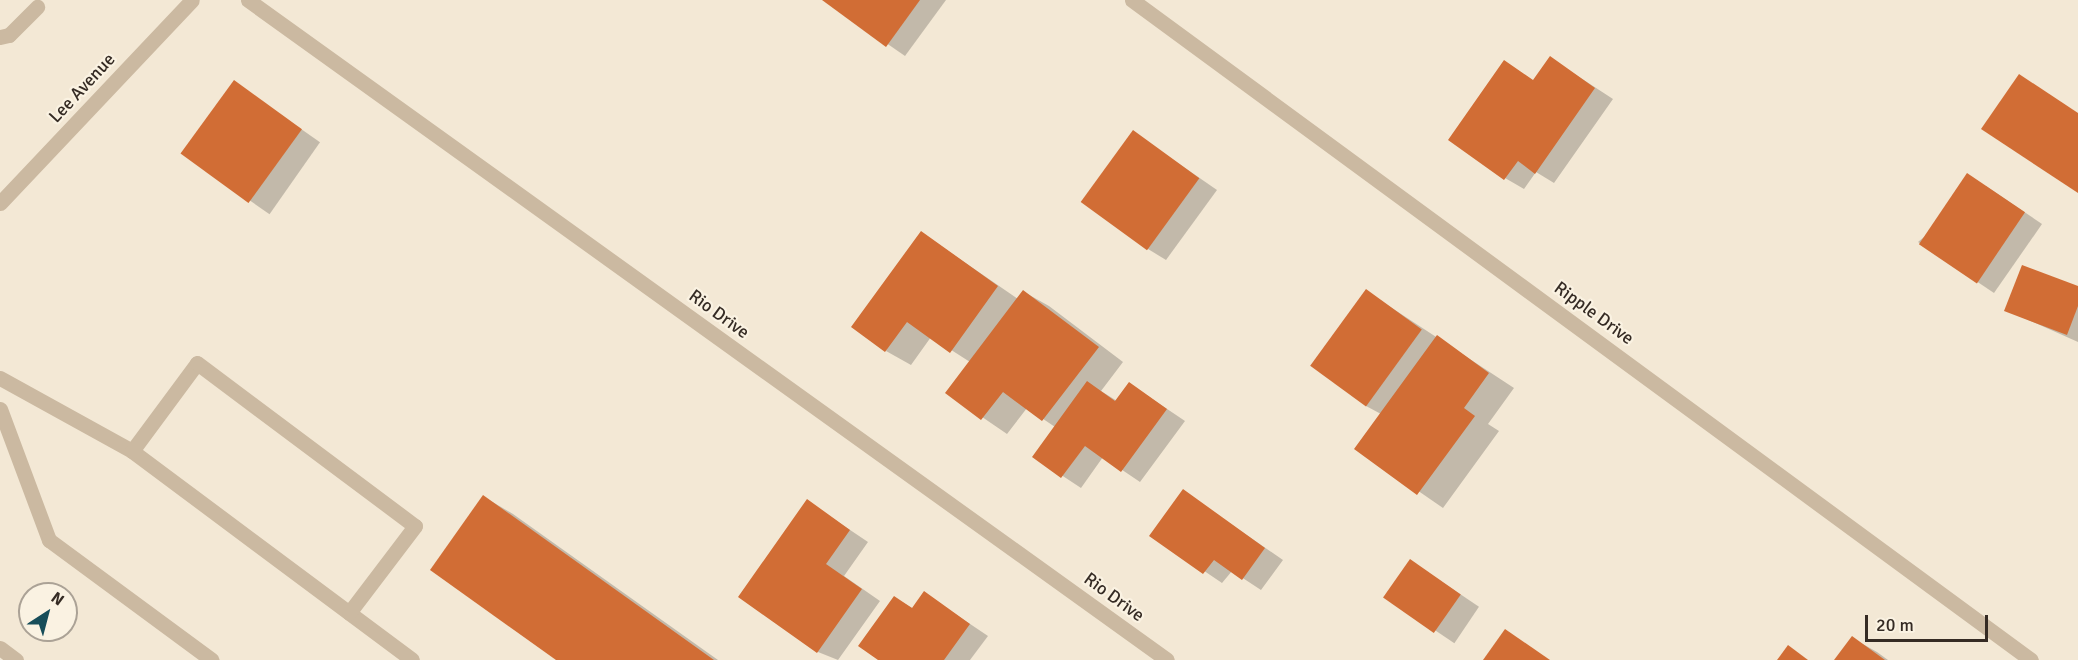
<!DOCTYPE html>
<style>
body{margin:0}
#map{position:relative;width:2078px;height:660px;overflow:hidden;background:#f3e8d5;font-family:Signika,sans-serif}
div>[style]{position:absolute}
.shadow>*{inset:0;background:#0003;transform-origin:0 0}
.building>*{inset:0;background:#d16d35;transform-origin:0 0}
.lane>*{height:15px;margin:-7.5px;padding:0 7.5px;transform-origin:7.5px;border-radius:7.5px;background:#cbb9a1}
.street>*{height:15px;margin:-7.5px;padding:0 7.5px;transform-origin:7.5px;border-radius:7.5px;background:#cbb9a1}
span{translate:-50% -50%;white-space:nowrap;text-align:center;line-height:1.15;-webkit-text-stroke:4.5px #faf2e2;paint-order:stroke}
.street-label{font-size:18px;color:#352b24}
.north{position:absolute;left:18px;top:582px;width:60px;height:60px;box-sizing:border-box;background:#faf2e2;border:2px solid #aba296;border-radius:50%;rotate:36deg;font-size:16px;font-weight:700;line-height:24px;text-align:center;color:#352b24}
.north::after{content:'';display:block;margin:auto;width:21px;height:27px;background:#174d59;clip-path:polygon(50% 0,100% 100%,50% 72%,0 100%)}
.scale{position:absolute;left:1865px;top:615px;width:123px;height:27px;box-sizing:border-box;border:3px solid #352b24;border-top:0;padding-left:8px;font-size:18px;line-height:21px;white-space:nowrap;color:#352b24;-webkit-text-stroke:4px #faf2e2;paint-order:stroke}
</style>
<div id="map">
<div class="shadow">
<div style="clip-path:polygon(824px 0,946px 0,905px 56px)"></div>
<div style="clip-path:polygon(1550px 58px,1613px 99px,1554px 183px,1536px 172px,1524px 189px,1505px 178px,1505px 62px,1534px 81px)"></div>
<div style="left:234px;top:82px;width:105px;height:88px;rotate:35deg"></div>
<div style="clip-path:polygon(1133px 132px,1217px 190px,1166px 260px,1148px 249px)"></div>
<div style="clip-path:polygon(1986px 186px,2042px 224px,1994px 293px,1918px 242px)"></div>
<div style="clip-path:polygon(922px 233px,1018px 299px,1024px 292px,1049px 306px,1123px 362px,1101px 391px,1117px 401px,1130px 384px,1185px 421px,1140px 482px,1103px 457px,1081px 488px,1034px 457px,1055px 427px,1027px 408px,1007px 434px,947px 393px,970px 362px,931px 337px,911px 365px,886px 351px)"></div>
<div style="clip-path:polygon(2078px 288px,2078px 342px,2006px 310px)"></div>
<div style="clip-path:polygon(1366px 291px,1514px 388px,1488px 424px,1499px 431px,1443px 508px,1356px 448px,1381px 414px,1366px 406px)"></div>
<div style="clip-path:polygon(1183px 491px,1283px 560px,1261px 590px,1232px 571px,1222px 583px,1151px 535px)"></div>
<div style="clip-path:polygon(484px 497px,513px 514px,718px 660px,558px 660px)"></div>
<div style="clip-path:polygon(807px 501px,868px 542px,844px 576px,880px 601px,838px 660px,818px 652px,740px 596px)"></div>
<div style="left:1411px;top:561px;width:82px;height:44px;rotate:34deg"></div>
<div style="clip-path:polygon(924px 593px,988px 636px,970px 660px,880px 660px,895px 598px,914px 609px)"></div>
<div style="clip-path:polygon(1852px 638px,1877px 652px,1888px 660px,1836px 660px)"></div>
</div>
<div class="building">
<div style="clip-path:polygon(822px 0,920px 0,886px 47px)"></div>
<div style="clip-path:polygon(1550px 56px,1595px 88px,1535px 174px,1518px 161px,1504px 180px,1448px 140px,1504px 60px,1533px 80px)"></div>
<div style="clip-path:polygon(2019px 74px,2078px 113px,2078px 193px,1981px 129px)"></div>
<div style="left:234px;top:80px;width:84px;height:91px;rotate:36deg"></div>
<div style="left:1133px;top:130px;width:82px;height:89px;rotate:36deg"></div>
<div style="left:1967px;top:173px;width:70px;height:86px;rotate:34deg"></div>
<div style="clip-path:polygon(921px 231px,998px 286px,950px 353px,907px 322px,885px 352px,851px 327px)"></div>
<div style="clip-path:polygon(2022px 265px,2078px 286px,2078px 306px,2067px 335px,2004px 311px)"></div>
<div style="left:1366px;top:289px;width:69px;height:95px;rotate:36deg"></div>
<div style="clip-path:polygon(1023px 290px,1099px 347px,1042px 421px,1003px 392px,981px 420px,945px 393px)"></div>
<div style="clip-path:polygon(1437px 335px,1489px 373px,1464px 408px,1475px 416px,1417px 495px,1354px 449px)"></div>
<div style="clip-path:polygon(1087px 381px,1115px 401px,1129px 382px,1167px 409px,1121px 472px,1085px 446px,1061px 478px,1032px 457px)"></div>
<div style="clip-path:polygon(1183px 489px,1265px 548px,1242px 580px,1214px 560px,1203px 574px,1149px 536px)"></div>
<div style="clip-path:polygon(483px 495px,714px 660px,556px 660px,430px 570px)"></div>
<div style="clip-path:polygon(807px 499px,850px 530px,826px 564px,862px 589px,817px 653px,738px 597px)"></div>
<div style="left:1410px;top:559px;width:62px;height:47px;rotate:35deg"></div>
<div style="clip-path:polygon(924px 591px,970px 624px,944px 660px,878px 660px,858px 646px,894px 596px,912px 608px)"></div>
<div style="clip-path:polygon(1505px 629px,1550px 660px,1483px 660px)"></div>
<div style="clip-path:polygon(1852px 636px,1885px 660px,1834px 660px)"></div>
<div style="clip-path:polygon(1788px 645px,1808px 660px,1777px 660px)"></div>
</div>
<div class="lane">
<div style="left:0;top:37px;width:9px;rotate:-13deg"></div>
<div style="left:9px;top:35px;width:40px;rotate:-45deg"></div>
<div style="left:0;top:378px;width:151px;rotate:28.9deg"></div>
<div style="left:132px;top:451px;width:349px;rotate:36.7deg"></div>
<div style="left:132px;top:451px;width:109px;rotate:-53.5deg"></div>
<div style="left:197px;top:363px;width:272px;rotate:36.8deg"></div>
<div style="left:415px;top:526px;width:109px;rotate:127.2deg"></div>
<div style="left:0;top:648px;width:20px;rotate:37deg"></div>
</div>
<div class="street">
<div style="left:248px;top:0;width:1131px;rotate:35.68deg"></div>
<div style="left:1132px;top:0;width:1115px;rotate:36.28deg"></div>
<div style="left:0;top:203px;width:279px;rotate:-46.6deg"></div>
<div style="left:0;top:409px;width:140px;rotate:69.5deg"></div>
<div style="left:49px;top:540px;width:202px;rotate:36.4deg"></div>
</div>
<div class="street-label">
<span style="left:82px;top:88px;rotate:-47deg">Lee Avenue</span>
<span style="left:1594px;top:313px;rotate:36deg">Ripple Drive</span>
<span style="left:719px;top:314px;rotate:36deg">Rio Drive</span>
<span style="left:1114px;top:597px;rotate:36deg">Rio Drive</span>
</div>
<div class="north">N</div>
<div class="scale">20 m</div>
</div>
